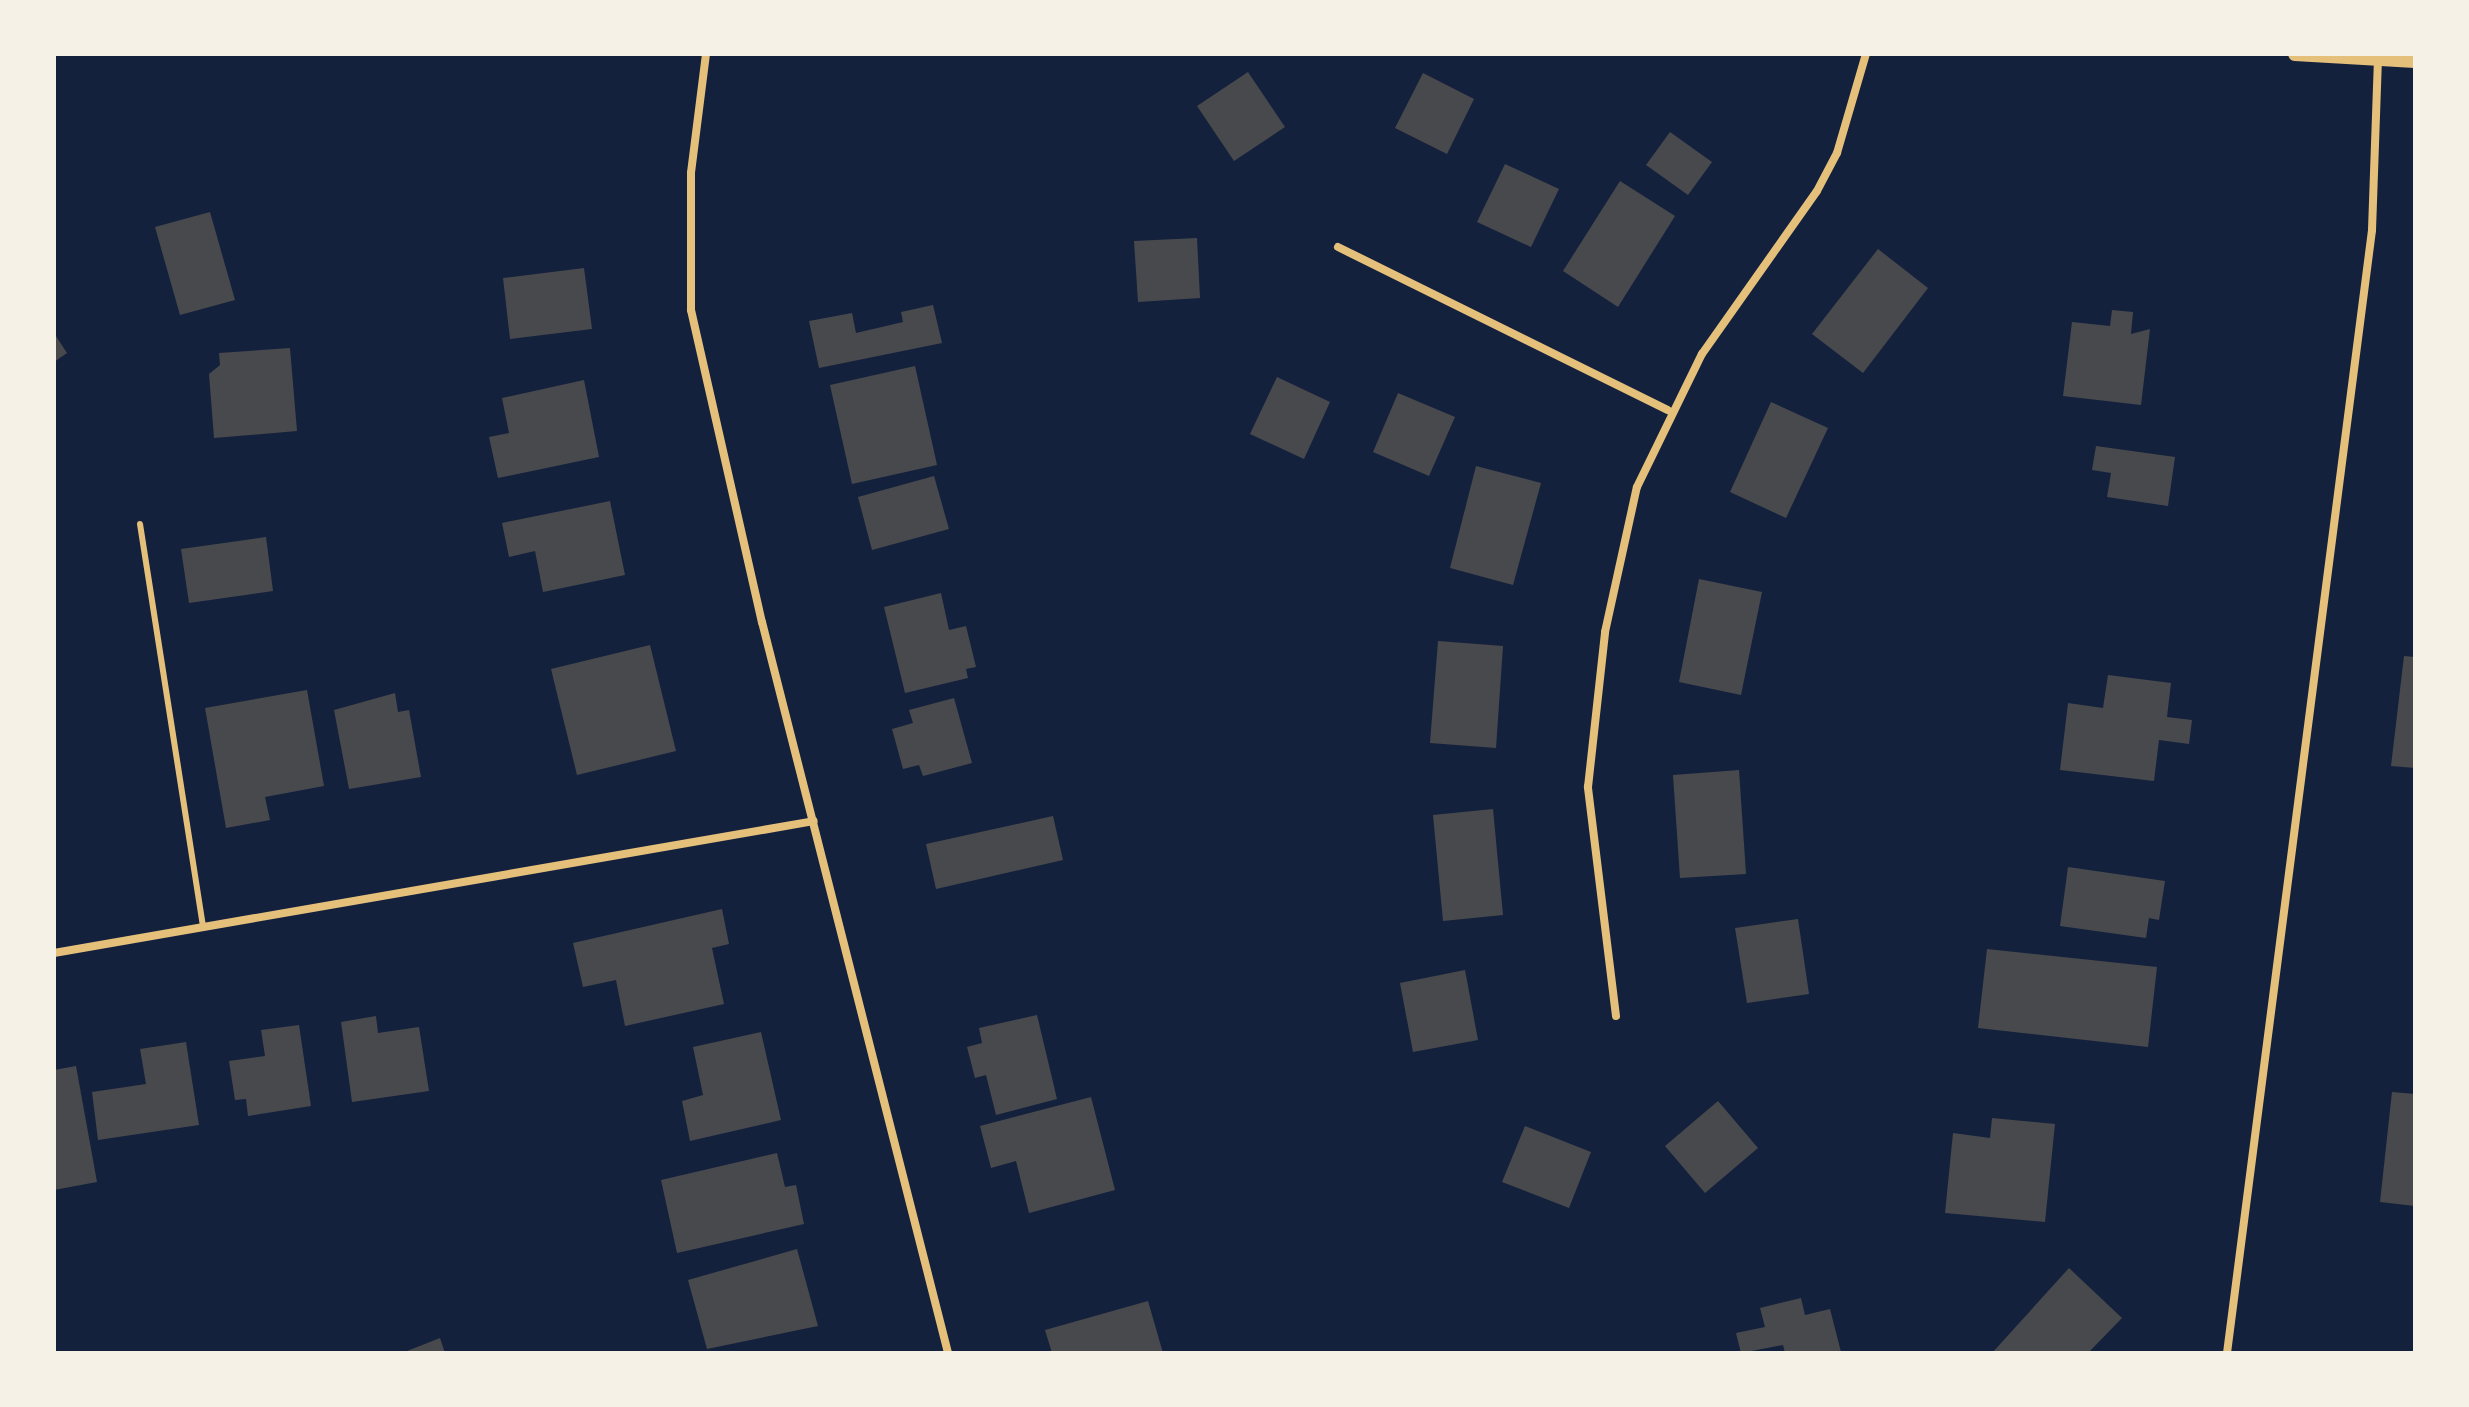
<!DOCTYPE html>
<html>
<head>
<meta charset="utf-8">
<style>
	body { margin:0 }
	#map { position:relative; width:2469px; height:1407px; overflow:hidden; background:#14213d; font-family:"Work Sans",sans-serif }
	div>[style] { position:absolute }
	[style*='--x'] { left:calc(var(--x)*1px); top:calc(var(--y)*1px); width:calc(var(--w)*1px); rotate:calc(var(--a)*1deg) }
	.building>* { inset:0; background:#48494c }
	.service>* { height:6px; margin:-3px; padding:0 3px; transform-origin:3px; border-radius:3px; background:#e5c07b }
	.minor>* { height:8px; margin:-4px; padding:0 4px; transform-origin:4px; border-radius:4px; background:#e5c07b }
	.tertiary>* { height:14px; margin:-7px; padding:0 7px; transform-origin:7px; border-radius:7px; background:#e5c07b }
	span { translate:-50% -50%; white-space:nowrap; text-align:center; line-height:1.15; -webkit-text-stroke:6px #f6f1e7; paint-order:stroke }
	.frame { position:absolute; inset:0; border:56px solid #f6f1e7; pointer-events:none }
</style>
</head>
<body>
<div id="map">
	<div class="building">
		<i style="clip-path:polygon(1248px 72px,1285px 127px,1234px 161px,1197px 106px)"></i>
		<i style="clip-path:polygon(1423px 73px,1474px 99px,1447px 154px,1395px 128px)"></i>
		<i style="clip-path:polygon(1670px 132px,1712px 162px,1688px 195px,1646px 165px)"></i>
		<i style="clip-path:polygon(1505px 164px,1559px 189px,1531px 247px,1477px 222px)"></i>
		<i style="clip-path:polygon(1620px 181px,1675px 216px,1618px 307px,1563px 271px)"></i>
		<i style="clip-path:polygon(210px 212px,235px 300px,180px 315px,155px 227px)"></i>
		<i style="clip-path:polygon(1197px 238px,1200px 298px,1138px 302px,1134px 241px)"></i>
		<i style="clip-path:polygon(1878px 249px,1928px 288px,1863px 373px,1812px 334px)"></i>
		<i style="clip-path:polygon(584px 268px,592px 329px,510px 339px,503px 278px)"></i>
		<i style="clip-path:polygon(933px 305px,942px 343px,819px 368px,809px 321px,852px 313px,856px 333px,903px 322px,901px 312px)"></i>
		<i style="clip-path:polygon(2112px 310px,2133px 312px,2131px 334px,2150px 329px,2141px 405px,2063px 396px,2072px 322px,2110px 326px)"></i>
		<i style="clip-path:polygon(54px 333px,67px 353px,54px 362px)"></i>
		<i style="clip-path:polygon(290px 348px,297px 431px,214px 438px,209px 374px,220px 365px,219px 353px)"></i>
		<i style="clip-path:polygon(915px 366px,937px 465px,852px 484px,830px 385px)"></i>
		<i style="clip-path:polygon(1277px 377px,1330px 402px,1304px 459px,1250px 434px)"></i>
		<i style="clip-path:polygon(584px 380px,599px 457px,498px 478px,489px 437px,509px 433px,502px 398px)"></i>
		<i style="clip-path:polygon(1398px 393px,1455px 417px,1429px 476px,1373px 452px)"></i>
		<i style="clip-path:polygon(1771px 402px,1828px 428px,1786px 518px,1730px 492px)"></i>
		<i style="clip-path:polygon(2096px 446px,2175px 457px,2168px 506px,2107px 497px,2111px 473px,2092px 470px)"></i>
		<i style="clip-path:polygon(1476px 466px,1541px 483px,1513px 585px,1450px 568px)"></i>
		<i style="clip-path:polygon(934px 476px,949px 529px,872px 550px,858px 497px)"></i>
		<i style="clip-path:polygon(610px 501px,625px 575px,543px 592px,535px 551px,509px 557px,502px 523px)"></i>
		<i style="clip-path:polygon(266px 537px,273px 591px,189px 603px,181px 549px)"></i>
		<i style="clip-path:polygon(1699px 579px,1762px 592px,1741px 695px,1679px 682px)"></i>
		<i style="clip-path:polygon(941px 593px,949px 630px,966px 626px,976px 667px,966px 669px,968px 678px,905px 693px,884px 607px)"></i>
		<i style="clip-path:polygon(1438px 641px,1503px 646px,1496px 748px,1430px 743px)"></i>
		<i style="clip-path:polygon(650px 645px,676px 751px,577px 775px,551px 669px)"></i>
		<i style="clip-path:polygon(2404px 656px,2415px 657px,2415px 768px,2391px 766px)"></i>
		<i style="clip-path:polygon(2108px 675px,2171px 683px,2167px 717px,2192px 720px,2189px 744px,2159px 740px,2154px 781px,2060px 770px,2068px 703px,2103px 708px)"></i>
		<i style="clip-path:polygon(307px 690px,324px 786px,265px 797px,270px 820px,226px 828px,205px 708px)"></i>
		<i style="clip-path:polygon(395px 693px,398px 712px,409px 710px,421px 777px,349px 789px,334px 710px)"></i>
		<i style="clip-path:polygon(954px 698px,972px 763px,923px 776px,919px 765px,903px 769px,892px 729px,913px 723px,909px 710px)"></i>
		<i style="clip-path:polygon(1739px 770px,1746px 874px,1680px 878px,1673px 775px)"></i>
		<i style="clip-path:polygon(1493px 809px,1503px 915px,1443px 921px,1433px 815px)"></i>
		<i style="clip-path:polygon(1053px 816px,1063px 860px,936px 889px,926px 844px)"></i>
		<i style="clip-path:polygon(2068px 867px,2165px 881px,2159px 920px,2149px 918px,2146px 938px,2060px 926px)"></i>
		<i style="clip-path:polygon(722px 909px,729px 944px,712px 948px,724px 1004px,625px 1026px,616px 980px,583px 987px,573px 943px)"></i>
		<i style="clip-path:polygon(1798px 919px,1809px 994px,1747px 1003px,1735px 928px)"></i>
		<i style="clip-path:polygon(1987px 949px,2157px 967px,2148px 1047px,1978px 1028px)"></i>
		<i style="clip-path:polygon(1465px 970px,1478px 1040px,1413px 1052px,1400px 983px)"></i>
		<i style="clip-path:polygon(1037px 1015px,1057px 1099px,996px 1115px,986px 1075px,975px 1078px,967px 1047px,982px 1043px,979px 1028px)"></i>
		<i style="clip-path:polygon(376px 1016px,378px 1033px,419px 1027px,429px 1091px,352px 1102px,341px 1022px)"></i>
		<i style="clip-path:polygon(299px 1025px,311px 1106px,248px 1116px,246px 1099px,235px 1100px,229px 1061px,265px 1056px,261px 1030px)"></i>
		<i style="clip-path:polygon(761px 1032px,781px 1120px,690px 1141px,682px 1101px,703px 1095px,693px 1047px)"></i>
		<i style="clip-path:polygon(186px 1042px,199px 1125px,98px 1140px,92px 1092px,146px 1084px,140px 1049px)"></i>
		<i style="clip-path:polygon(76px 1066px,97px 1182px,54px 1190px,54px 1070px)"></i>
		<i style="clip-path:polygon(2392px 1092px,2415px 1094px,2415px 1206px,2380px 1202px)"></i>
		<i style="clip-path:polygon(1091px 1097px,1115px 1190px,1029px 1213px,1016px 1161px,991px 1168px,980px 1126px)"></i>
		<i style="clip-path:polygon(1718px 1101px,1758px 1148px,1705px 1193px,1665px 1146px)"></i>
		<i style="clip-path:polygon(1992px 1118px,2055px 1124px,2045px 1222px,1945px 1213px,1953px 1133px,1990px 1138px)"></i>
		<i style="clip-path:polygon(1525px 1126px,1591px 1152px,1569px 1208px,1502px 1182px)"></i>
		<i style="clip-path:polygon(777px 1153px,785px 1187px,796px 1185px,804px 1224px,677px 1253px,661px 1180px)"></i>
		<i style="clip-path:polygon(797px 1249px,818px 1326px,707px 1349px,688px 1280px)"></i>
		<i style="clip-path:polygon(2069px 1268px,2122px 1318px,2088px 1353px,1992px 1353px)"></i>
		<i style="clip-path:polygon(1801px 1298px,1805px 1315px,1830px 1309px,1841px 1352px,1785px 1353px,1783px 1345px,1741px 1353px,1736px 1333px,1765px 1327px,1760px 1308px)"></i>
		<i style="clip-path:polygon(1148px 1301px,1163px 1353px,1052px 1353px,1045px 1330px)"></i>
		<i style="clip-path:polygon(440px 1338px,445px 1353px,402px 1353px)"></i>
	</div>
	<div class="service">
		<i style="--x:140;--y:524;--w:406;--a:81.1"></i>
	</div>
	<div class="minor">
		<i style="--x:706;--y:54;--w:120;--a:97.2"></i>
		<i style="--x:691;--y:173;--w:137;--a:90"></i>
		<i style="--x:691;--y:310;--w:320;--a:77.2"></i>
		<i style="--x:762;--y:622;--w:754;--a:75.72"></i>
		<i style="--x:1338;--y:247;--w:368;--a:26.3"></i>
		<i style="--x:54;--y:953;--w:771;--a:-9.85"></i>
		<i style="--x:1616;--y:1016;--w:231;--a:-97"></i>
		<i style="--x:1588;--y:787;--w:156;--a:-83.7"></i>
		<i style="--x:1605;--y:632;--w:148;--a:-77.6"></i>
		<i style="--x:1637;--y:487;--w:148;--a:-64"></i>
		<i style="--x:1702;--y:354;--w:199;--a:-54.8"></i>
		<i style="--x:1817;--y:191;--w:43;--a:-62.2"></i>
		<i style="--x:1837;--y:153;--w:103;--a:-73.7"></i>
		<i style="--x:2227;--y:1353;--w:1132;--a:-82.64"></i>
		<i style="--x:2372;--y:230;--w:170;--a:-88"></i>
	</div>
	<div class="tertiary">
		<i style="--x:2295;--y:54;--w:120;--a:3.3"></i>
	</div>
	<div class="frame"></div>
</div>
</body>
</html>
